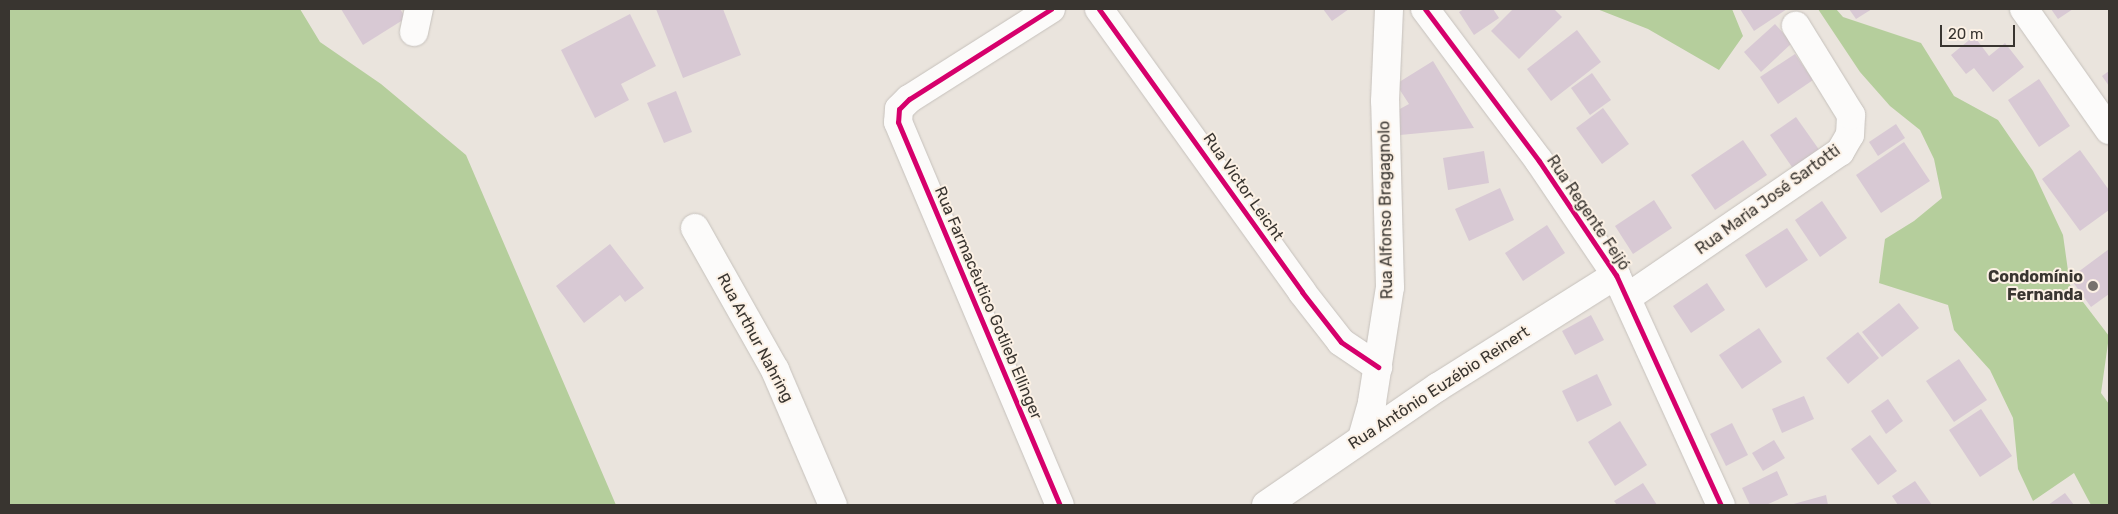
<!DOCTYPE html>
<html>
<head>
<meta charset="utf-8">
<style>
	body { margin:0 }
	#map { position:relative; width:2118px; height:514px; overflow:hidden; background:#eae4dd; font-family:Rubik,sans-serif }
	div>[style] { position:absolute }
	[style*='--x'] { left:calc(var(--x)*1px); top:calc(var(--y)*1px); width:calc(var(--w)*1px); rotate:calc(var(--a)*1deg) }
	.forest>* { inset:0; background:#b5ce9c }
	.building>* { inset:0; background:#d8c9d4 }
	.roads { filter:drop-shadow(0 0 1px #c6c1bc) drop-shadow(0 0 1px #c6c1bc) }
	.minor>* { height:28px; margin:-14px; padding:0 14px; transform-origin:14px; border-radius:14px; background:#fcfbfa }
	.cycleway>* { height:5px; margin:-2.5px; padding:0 2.5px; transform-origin:2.5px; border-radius:2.5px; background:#d6006c }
	.dots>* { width:14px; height:14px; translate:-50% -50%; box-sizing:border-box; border:2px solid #fcf1e5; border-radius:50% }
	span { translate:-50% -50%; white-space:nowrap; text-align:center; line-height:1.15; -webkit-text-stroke:4px #fcf1e5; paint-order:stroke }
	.street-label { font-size:16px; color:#393530 }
	.poi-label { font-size:16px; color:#393530; font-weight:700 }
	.right { translate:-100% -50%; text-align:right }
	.frame { position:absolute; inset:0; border:10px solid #393530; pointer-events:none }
	.scale { position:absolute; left:1940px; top:25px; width:75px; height:22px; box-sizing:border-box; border:2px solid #393530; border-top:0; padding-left:6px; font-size:15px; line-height:18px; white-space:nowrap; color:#393530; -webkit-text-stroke:4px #fcf1e5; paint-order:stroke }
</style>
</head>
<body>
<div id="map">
	<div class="forest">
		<i style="clip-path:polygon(9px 9px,300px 9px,320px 42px,381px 84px,466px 155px,616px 505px,9px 505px)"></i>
		<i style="clip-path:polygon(1597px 9px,1732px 9px,1743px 36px,1719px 70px,1648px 29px)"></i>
		<i style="clip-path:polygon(1818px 9px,1836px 9px,1843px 17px,1921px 43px,1954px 96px,1998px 120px,2033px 171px,2063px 235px,2070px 285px,2109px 336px,2101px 393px,2109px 404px,2109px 505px,2091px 505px,2074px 473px,2033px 501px,2018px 469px,2013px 418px,1990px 370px,1954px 330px,1948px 305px,1879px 283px,1885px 239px,1914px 221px,1942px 198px,1934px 159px,1920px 130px,1890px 106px,1860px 72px)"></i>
	</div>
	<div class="building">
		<i style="clip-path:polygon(341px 9px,400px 9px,406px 18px,363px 45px)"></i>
		<i style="clip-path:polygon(656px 9px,723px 9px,741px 55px,683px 78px)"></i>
		<i style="clip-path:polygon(1323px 9px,1349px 9px,1332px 21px)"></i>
		<i style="clip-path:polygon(1464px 9px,1493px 9px,1499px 18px,1474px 35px,1459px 12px)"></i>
		<i style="clip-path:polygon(1513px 9px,1554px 9px,1562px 17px,1519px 59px,1491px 31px)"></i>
		<i style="clip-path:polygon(1740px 9px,1787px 9px,1754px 31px)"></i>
		<i style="clip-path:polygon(1849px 9px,1872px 9px,1856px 19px)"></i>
		<i style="clip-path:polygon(2051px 9px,2073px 9px,2058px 19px)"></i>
		<i style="clip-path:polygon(630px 14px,656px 66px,621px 84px,629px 100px,595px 118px,561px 50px)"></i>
		<i style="clip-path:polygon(1775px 24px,1792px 43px,1761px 72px,1744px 52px)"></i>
		<i style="clip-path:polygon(1577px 30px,1601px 62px,1551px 101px,1527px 69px)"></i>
		<i style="clip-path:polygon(1974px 36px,1989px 56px,2005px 43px,2024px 67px,1993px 92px,1974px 68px,1966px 74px,1951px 55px)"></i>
		<i style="clip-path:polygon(1795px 54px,1813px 80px,1778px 104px,1760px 77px)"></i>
		<i style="clip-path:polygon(1433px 61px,1474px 128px,1400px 135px,1398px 110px,1409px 104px,1396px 84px)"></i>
		<i style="clip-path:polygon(2109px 71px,2109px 86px,2102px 76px)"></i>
		<i style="clip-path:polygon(1592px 73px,1611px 100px,1590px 115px,1571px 88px)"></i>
		<i style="clip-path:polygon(2039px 79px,2070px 126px,2039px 147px,2008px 100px)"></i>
		<i style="clip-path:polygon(676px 91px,692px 132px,664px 143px,647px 103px)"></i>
		<i style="clip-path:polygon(1603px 108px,1629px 144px,1602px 164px,1576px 128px)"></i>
		<i style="clip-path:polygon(1796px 117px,1820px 151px,1794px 170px,1770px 135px)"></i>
		<i style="clip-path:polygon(1896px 124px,1905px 138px,1878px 156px,1869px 142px)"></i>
		<i style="clip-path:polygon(1743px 140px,1767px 175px,1715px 210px,1691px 175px)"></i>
		<i style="clip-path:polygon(1904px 142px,1930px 181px,1881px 213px,1856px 175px)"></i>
		<i style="clip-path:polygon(2080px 150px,2109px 190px,2109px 210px,2080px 231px,2042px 179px)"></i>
		<i style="clip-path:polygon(1484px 151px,1489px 183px,1448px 190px,1443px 158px)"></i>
		<i style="clip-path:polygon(1500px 188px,1514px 220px,1469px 241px,1455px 209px)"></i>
		<i style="clip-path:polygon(1654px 200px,1672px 228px,1633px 254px,1615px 226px)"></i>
		<i style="clip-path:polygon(1822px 201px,1847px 238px,1820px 257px,1795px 220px)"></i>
		<i style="clip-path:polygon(1547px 225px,1565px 253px,1523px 281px,1505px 253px)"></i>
		<i style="clip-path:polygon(1787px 228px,1808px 260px,1766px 288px,1745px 255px)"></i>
		<i style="clip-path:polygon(610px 244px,644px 288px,625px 302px,620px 295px,584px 323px,556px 286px)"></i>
		<i style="clip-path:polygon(2109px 249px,2109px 294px,2091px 307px,2070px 278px)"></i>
		<i style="clip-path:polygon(1707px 283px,1725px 310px,1691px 333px,1673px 306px)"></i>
		<i style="clip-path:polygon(1899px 303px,1919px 328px,1882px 357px,1862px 332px)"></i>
		<i style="clip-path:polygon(1591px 315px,1604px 340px,1575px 355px,1562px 331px)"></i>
		<i style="clip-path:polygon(1759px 328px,1782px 362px,1742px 389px,1719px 355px)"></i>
		<i style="clip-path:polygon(1858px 332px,1879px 358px,1848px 384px,1826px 358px)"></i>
		<i style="clip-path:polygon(1959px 359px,1987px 400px,1954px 422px,1926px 381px)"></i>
		<i style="clip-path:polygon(1597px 374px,1612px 405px,1577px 422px,1562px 391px)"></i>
		<i style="clip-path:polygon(1804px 396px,1814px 419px,1782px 433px,1772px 409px)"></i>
		<i style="clip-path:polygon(1888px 399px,1903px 421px,1886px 434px,1871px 411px)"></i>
		<i style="clip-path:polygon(1981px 409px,2012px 456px,1980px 477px,1949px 430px)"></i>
		<i style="clip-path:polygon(1620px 421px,1647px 465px,1615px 486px,1588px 442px)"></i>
		<i style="clip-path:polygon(1732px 423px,1748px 455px,1726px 466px,1710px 434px)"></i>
		<i style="clip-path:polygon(1870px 435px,1897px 471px,1878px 485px,1851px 449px)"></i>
		<i style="clip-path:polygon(1774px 440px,1785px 458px,1763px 471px,1752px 453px)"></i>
		<i style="clip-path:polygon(1777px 471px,1788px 495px,1766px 505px,1750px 505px,1742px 488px)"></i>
		<i style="clip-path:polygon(1915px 481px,1932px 505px,1898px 505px,1892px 496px)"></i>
		<i style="clip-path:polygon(1643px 483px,1657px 505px,1617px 505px,1614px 501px)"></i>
		<i style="clip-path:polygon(2065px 493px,2074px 505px,2048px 505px)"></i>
		<i style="clip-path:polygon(1826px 495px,1828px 505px,1790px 505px)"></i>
	</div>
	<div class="roads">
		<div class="minor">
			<i style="--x:1051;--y:9;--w:168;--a:147.6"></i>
			<i style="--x:909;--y:99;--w:14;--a:135"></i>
			<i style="--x:899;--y:109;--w:13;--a:94"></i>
			<i style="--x:898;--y:122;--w:416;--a:67.1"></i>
			<i style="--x:1099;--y:9;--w:348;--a:54.3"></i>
			<i style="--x:1302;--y:292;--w:63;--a:52"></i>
			<i style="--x:1341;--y:342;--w:45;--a:34"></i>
			<i style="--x:1425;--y:9;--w:190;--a:53.1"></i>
			<i style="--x:1539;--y:161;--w:138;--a:56"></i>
			<i style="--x:1616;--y:275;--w:253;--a:65.5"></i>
			<i style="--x:2024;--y:9;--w:148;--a:54.9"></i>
			<i style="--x:414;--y:32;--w:24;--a:-78"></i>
			<i style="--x:695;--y:228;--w:163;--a:60.6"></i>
			<i style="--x:775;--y:370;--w:147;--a:66.8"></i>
			<i style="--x:1628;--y:297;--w:257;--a:-34.4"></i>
			<i style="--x:1840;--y:152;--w:20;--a:-60"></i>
			<i style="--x:1850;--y:135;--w:20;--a:-87"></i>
			<i style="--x:1851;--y:115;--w:105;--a:-121.7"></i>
			<i style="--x:1362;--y:438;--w:37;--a:-74"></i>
			<i style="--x:1372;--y:402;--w:116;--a:-81.1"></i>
			<i style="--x:1390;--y:287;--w:186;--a:-91.5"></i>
			<i style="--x:1385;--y:101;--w:92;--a:-87.5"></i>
			<i style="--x:1266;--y:505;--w:209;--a:-34.5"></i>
			<i style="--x:1438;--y:387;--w:210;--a:-32.2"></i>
		</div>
	</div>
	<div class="cycleway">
		<i style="--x:1051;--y:9;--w:168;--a:147.6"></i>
		<i style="--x:909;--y:99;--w:14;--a:135"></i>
		<i style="--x:899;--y:109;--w:13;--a:94"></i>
		<i style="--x:898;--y:122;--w:416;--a:67.1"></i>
		<i style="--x:1099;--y:9;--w:348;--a:54.3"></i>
		<i style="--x:1302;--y:292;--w:63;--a:52"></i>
		<i style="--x:1341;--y:342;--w:45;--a:34"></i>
		<i style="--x:1425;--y:9;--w:190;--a:53.1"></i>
		<i style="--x:1539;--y:161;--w:138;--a:56"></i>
		<i style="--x:1616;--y:275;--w:253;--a:65.5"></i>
	</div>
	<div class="dots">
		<i style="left:2093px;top:286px;background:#77726d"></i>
	</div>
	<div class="street-label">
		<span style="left:1243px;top:187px;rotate:55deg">Rua Victor Leicht</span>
		<span style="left:1768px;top:200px;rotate:-36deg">Rua Maria José Sartotti</span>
		<span style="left:1386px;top:210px;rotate:-91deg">Rua Alfonso Bragagnolo</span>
		<span style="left:1588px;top:213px;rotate:56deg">Rua Regente Feijó</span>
		<span style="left:988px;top:303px;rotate:67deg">Rua Farmacêutico Gotlieb Ellinger</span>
		<span style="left:755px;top:338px;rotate:62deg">Rua Arthur Nahring</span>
		<span style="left:1439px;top:388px;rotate:-33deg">Rua Antônio Euzébio Reinert</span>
	</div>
	<div class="poi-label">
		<span class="right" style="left:2083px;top:286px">Condomínio<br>Fernanda</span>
	</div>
	<div class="frame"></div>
	<div class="scale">20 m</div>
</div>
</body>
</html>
